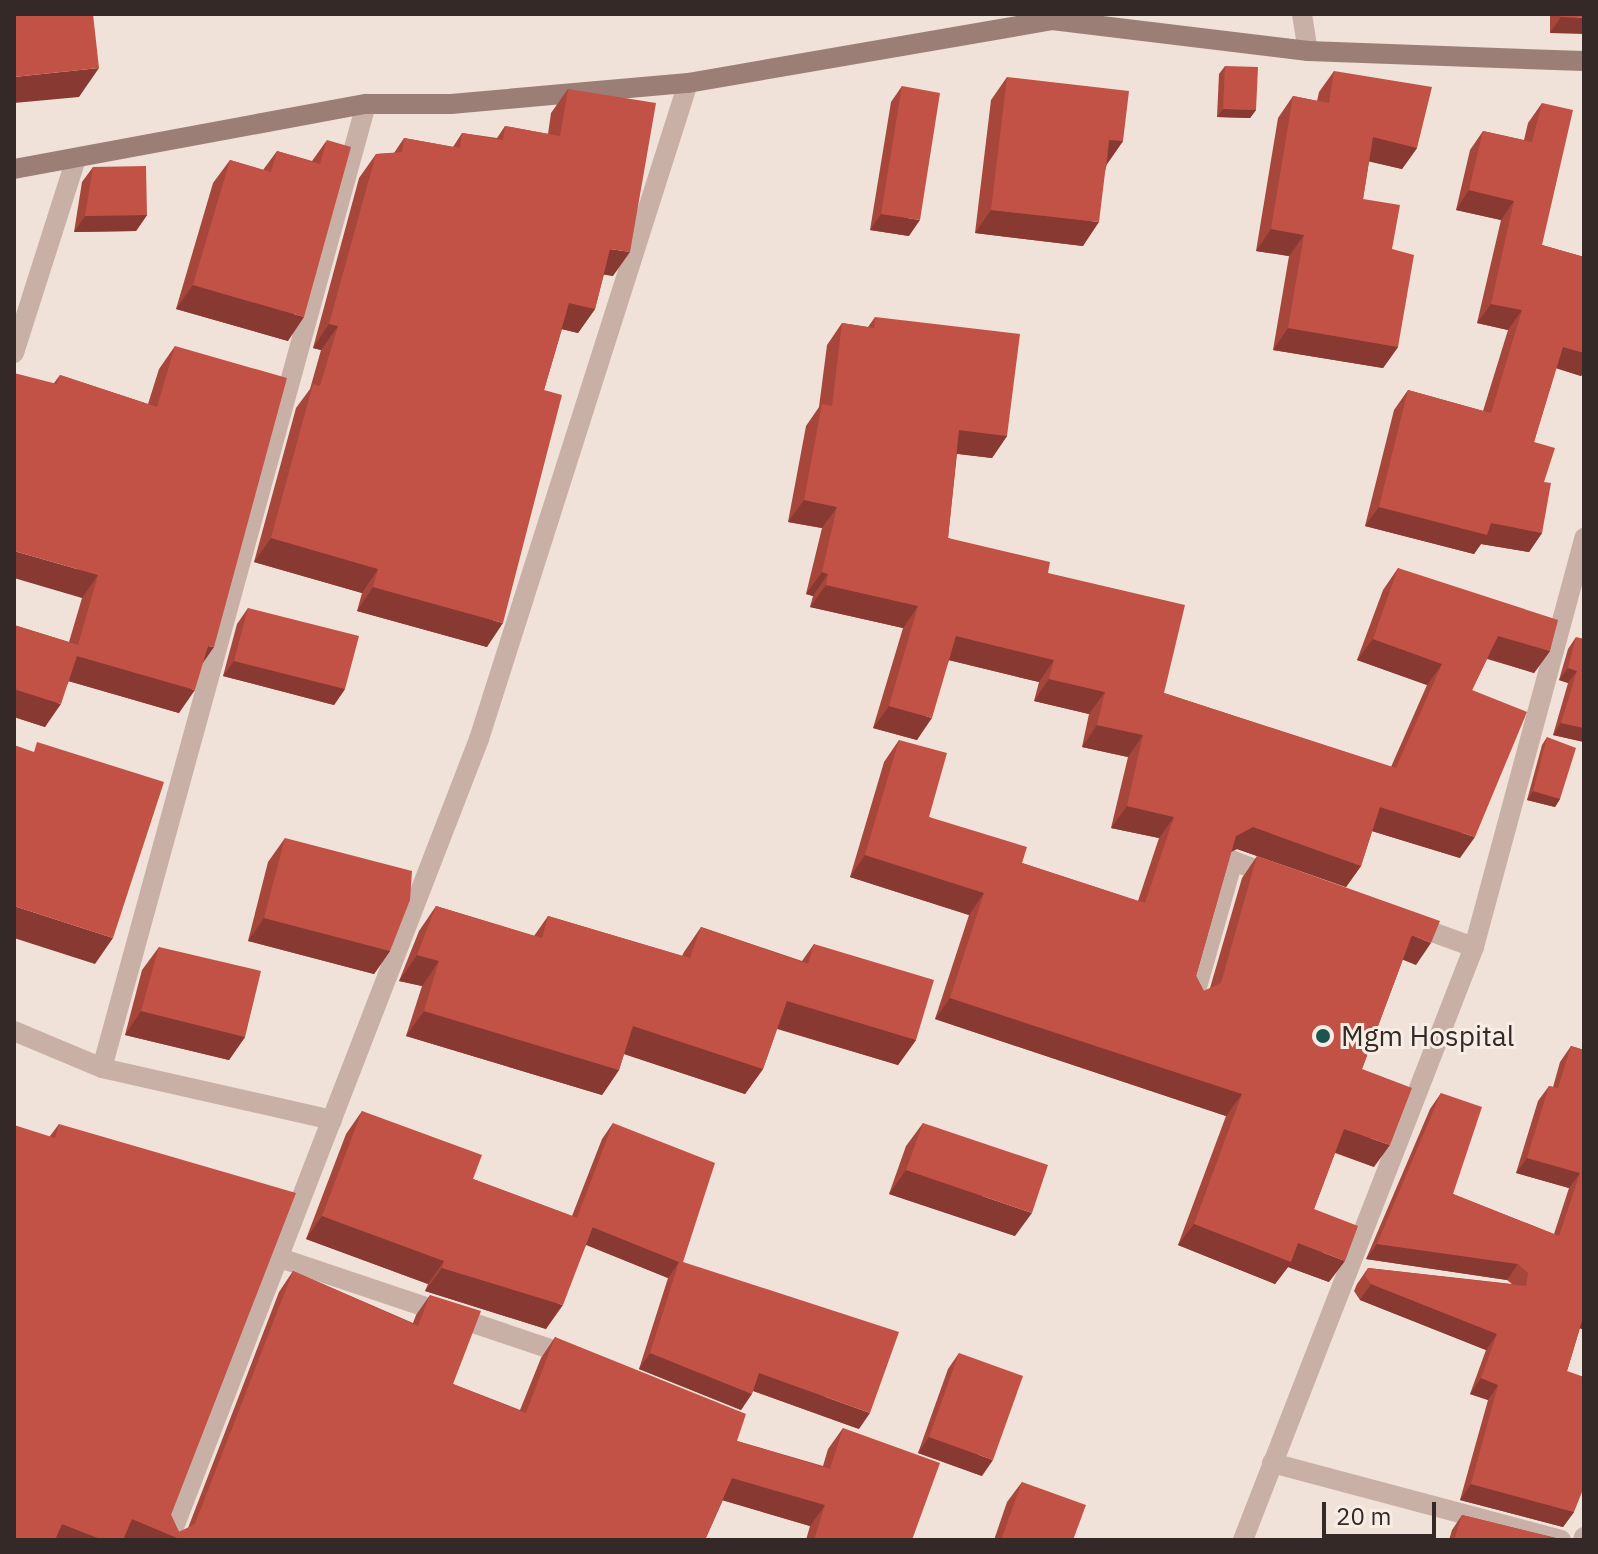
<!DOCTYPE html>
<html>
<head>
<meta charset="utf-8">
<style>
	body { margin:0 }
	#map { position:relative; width:1598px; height:1554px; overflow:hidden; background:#f0e2d9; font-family:"IBM Plex Sans",sans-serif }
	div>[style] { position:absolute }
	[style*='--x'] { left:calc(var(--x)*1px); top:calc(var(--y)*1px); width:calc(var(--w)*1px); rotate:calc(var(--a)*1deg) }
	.street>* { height:20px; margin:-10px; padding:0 10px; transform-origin:10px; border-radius:10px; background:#c8b0a6 }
	.secondary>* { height:20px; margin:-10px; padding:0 10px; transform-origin:10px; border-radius:10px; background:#9b7f77 }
	.wall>* { inset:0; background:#a7473c }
	.shaded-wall>* { inset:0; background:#883931 }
	.building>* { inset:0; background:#c25246 }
	.dots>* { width:22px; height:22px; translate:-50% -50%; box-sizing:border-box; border:4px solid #f8ede5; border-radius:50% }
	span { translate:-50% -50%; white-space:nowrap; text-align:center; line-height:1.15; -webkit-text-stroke:6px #f8ede5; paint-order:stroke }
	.poi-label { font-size:28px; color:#342927 }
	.left { translate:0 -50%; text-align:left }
	.frame { position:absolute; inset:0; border:16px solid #342927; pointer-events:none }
	.scale { position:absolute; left:1322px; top:1502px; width:114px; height:36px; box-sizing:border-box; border:4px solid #342927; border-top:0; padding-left:10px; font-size:24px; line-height:28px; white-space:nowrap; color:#342927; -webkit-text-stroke:6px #f8ede5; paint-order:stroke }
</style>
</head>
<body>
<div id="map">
	<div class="street">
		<i style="--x:1302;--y:14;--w:37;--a:81"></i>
		<i style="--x:14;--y:353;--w:201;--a:-72.3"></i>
		<i style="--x:1410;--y:924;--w:68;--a:19.8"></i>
		<i style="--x:1193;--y:1001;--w:146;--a:-74.1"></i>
		<i style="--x:1233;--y:861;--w:44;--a:20.1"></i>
		<i style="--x:14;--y:1031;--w:95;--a:22.8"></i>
		<i style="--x:102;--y:1068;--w:236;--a:12.7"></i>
		<i style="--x:102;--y:1068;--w:999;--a:-74.68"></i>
		<i style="--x:283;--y:1259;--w:304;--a:18.6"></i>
		<i style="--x:1272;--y:1463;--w:299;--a:14.9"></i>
		<i style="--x:169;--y:1540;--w:859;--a:-68.84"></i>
		<i style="--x:479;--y:739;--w:688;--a:-72.33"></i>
		<i style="--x:1243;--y:1540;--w:636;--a:-68.72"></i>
		<i style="--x:1474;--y:947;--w:424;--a:-74.9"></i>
		<i style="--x:1583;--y:1540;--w:3;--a:-72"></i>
	</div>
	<div class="secondary">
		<i style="--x:14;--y:169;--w:358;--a:-10.5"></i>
		<i style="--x:366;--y:104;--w:85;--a:0"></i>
		<i style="--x:451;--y:104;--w:238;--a:-5.1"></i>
		<i style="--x:688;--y:83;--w:369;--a:-9.8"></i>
		<i style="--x:1052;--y:20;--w:258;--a:6.9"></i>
		<i style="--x:1308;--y:51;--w:276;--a:2.1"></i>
	</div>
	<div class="wall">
		<i style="clip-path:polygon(1550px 14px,1584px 14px,1550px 33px)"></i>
		<i style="clip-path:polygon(1225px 66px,1256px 110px,1250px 118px,1217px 117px,1219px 74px)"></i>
		<i style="clip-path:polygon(1334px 71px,1417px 148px,1402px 169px,1369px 161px,1363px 199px,1392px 249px,1398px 347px,1383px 368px,1273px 350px,1289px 256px,1256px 251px,1278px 118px,1293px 96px,1317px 101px,1319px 92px)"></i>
		<i style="clip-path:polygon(1007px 77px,1123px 141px,1107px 164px,1083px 246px,975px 233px,991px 100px)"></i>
		<i style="clip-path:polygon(902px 86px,909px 236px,870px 230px,891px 102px)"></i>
		<i style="clip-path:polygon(568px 89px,613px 276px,604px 274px,595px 309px,578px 333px,562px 329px,544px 390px,487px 647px,357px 611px,362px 593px,254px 562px,296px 408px,310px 389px,321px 350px,313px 348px,359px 178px,376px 154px,394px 153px,404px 138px,453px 147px,462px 133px,497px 138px,505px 126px,548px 134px,551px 113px)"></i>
		<i style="clip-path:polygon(1542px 103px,1542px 245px,1584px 257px,1584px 372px,1581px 376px,1556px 368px,1534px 442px,1544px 482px,1542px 533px,1529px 552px,1481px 544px,1474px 554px,1365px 526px,1394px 410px,1408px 390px,1483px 411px,1508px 330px,1477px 323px,1501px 220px,1456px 210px,1470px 150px,1483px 131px,1524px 140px,1528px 123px)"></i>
		<i style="clip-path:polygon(327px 140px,288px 341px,176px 309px,213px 183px,230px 160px,263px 170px,277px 151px,312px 161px)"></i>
		<i style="clip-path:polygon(93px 167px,147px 215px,136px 231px,74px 232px,82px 182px)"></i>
		<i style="clip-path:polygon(875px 317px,1007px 436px,992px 458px,957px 454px,948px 538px,1048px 573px,1164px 693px,1391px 767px,1427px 685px,1357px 660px,1383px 590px,1398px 568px,1550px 651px,1534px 673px,1487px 659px,1472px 690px,1460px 858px,1372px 831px,1361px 866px,1346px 887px,1237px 849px,1231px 852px,1196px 976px,1204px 991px,1210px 988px,1242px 878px,1257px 856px,1416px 965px,1403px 959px,1362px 1069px,1374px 1167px,1335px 1153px,1314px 1209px,1329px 1282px,1288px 1267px,1275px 1284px,1178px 1245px,1226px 1116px,935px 1019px,969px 915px,850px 877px,884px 762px,899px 740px,929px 817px,1022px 863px,1138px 901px,1159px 838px,1111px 828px,1128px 757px,1082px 747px,1089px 714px,1034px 701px,1039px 682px,949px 660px,917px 740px,873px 728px,903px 628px,810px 607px,813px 596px,806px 594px,822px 528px,788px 522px,806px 426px,819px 407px,827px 345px,842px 323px,868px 327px)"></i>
		<i style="clip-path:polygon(175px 346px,203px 662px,179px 713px,69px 681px,45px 727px,14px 717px,14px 625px,69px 642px,82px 598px,54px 383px,60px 375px,148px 404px,159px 369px)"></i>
		<i style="clip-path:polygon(248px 608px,345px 689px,334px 705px,223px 676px,237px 624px)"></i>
		<i style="clip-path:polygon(1576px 637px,1584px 742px,1553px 735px,1568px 683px,1559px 680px,1568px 649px)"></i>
		<i style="clip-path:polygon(1547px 737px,1560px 799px,1555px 807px,1527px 800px,1542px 745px)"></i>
		<i style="clip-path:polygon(285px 838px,390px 951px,374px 974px,248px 941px,268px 862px)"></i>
		<i style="clip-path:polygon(436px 906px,534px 936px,548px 916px,682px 956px,684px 952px,701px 927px,802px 961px,814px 944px,916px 1040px,898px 1065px,777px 1029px,763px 1069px,745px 1094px,624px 1054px,619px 1070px,602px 1095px,406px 1036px,422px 986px,399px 981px,419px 931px)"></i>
		<i style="clip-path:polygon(159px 947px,245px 1037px,229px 1060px,125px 1035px,142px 970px)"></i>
		<i style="clip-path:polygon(1571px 1046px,1584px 1050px,1580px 1328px,1567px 1371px,1574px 1512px,1563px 1527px,1460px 1500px,1488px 1400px,1470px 1394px,1486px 1350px,1360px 1300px,1354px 1291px,1357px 1284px,1368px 1268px,1512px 1284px,1507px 1280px,1366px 1259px,1430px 1109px,1441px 1093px,1453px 1194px,1554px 1234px,1569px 1188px,1516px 1173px,1538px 1101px,1549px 1086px,1553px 1087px,1560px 1062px)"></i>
		<i style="clip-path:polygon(362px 1111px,473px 1179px,572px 1216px,602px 1139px,613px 1123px,683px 1262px,859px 1429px,753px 1391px,741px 1410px,639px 1369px,668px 1278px,586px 1245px,546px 1329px,425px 1291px,428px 1284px,306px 1239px,346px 1134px)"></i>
		<i style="clip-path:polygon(923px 1123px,1015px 1236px,889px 1194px,906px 1146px)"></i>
		<i style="clip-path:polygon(59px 1124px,171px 1515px,179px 1532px,188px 1528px,279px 1292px,293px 1271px,413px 1323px,416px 1315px,430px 1295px,453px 1384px,520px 1410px,541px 1358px,555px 1337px,737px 1441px,823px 1466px,828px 1449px,843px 1428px,912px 1540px,806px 1540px,810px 1526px,723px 1500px,705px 1540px,14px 1540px,50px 1136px)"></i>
		<i style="clip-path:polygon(959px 1353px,982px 1476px,918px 1453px,948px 1369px)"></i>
		<i style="clip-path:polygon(1022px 1482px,1073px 1540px,994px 1540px,1007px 1502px)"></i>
		<i style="clip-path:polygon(1462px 1515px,1564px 1540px,1449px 1540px,1452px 1530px)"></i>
	</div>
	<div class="shaded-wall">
		<i style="clip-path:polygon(1561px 17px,1584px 18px,1584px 34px,1550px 33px)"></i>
		<i style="clip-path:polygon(99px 68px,79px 97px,14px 103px,14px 77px)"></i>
		<i style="clip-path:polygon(1223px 109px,1256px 110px,1250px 118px,1217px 117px)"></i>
		<i style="clip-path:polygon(1373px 137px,1417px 148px,1402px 169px,1358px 159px)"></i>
		<i style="clip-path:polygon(1109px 140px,1123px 141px,1107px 164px)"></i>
		<i style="clip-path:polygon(1469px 190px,1514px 201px,1501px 220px,1456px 210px)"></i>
		<i style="clip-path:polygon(991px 210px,1099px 222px,1083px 246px,975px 233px)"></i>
		<i style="clip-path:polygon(881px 214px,920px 220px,909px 236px,870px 230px)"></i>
		<i style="clip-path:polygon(147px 215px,136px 231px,74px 232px,85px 216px)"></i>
		<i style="clip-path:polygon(1271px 229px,1304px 235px,1289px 256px,1256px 251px)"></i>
		<i style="clip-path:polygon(610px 249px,630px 252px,613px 276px,593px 273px)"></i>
		<i style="clip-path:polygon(193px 285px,304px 317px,288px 341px,176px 309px)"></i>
		<i style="clip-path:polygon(569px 303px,595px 309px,578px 333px,553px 327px)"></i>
		<i style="clip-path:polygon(1491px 304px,1522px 310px,1508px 330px,1477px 323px)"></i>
		<i style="clip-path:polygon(329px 324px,338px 326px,321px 350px,313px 348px)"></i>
		<i style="clip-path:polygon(1288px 328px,1398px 347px,1383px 368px,1273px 350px)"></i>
		<i style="clip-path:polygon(1563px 347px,1584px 353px,1584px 372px,1581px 376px,1549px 366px)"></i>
		<i style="clip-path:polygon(959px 430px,1007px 436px,992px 458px,944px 452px)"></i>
		<i style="clip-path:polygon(804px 500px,837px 507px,822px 528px,788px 522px)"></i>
		<i style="clip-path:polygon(1379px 507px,1491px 523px,1542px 533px,1529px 552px,1481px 544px,1474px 554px,1365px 526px)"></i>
		<i style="clip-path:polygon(271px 538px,378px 569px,362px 593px,254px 562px)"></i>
		<i style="clip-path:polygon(14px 551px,98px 575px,82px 598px,14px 578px)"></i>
		<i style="clip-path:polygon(822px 572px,828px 574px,813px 596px,806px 594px)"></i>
		<i style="clip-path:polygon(826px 585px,918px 606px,903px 628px,810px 607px)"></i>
		<i style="clip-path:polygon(373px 587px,503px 623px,487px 647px,357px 611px)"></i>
		<i style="clip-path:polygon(956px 636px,1054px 660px,1039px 682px,940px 658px)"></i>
		<i style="clip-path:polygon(1498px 636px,1550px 651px,1534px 673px,1483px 657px)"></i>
		<i style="clip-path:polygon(1373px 639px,1442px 664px,1427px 685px,1357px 660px)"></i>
		<i style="clip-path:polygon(208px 646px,214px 647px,198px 670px)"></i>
		<i style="clip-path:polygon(77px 656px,195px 690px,179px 713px,61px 679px)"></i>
		<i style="clip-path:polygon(234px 661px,345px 689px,334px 705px,223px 676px)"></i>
		<i style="clip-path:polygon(1568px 668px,1577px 671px,1568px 683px,1559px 680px)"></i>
		<i style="clip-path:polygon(1049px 679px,1105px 692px,1089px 714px,1034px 701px)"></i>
		<i style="clip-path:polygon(14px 689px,61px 704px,45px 727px,14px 717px)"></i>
		<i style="clip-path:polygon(889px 706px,932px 718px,917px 740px,873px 728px)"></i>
		<i style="clip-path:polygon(1561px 723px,1584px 728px,1584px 742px,1553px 735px)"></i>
		<i style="clip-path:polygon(1097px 725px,1143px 735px,1128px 757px,1082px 747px)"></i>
		<i style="clip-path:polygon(1533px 791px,1560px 799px,1555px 807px,1527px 800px)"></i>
		<i style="clip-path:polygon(1127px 806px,1174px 817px,1159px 838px,1111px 828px)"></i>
		<i style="clip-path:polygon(1380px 807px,1475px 837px,1460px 858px,1365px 829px)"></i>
		<i style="clip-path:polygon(1253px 827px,1361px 866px,1346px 887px,1237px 849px,1220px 857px,1236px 836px)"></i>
		<i style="clip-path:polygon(865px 855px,984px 893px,969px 915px,850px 877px)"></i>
		<i style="clip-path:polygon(14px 906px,113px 938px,95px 964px,14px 938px)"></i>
		<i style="clip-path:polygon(264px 918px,390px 951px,374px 974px,248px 941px)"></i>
		<i style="clip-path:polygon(1412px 935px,1431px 943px,1416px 965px,1396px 957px)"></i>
		<i style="clip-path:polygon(417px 955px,439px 961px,422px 986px,399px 981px)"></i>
		<i style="clip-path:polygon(950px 998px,1242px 1094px,1226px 1116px,935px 1019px)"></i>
		<i style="clip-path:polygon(787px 1001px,916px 1040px,898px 1065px,769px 1026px)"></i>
		<i style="clip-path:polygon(141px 1011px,245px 1037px,229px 1060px,125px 1035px)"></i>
		<i style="clip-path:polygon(424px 1011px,619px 1070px,602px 1095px,406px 1036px)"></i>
		<i style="clip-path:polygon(633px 1026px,763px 1069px,745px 1094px,615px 1051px)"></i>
		<i style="clip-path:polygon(1344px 1129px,1390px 1145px,1374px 1167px,1329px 1150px)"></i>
		<i style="clip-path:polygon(1527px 1158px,1580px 1173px,1569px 1188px,1516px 1173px)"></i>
		<i style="clip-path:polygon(906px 1170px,1032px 1213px,1015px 1236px,889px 1194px)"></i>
		<i style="clip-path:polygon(322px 1216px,444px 1261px,428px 1284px,306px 1239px)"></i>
		<i style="clip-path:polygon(576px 1220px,679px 1262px,668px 1278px,565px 1236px)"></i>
		<i style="clip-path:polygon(1194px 1224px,1298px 1243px,1345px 1261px,1329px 1282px,1288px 1267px,1275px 1284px,1178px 1245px)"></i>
		<i style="clip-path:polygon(1377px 1244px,1518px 1264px,1507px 1280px,1366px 1259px)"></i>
		<i style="clip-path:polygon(442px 1268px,563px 1305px,546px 1329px,425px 1291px)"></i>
		<i style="clip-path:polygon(1371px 1284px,1497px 1334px,1486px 1350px,1360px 1300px)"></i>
		<i style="clip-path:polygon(1584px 1312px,1584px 1330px,1574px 1326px)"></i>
		<i style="clip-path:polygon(650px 1353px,752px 1394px,741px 1410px,639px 1369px)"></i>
		<i style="clip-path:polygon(759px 1373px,870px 1413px,859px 1429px,748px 1389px)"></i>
		<i style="clip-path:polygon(1481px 1378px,1498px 1385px,1488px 1400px,1470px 1394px)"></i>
		<i style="clip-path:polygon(929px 1437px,993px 1460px,982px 1476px,918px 1453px)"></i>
		<i style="clip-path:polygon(732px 1478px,825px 1505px,810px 1526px,718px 1499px)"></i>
		<i style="clip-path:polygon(1471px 1484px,1574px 1512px,1563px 1527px,1460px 1500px)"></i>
		<i style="clip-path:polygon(132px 1519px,182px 1540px,120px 1540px)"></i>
		<i style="clip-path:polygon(62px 1524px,103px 1540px,51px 1540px)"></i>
	</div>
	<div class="building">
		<i style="clip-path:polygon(14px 14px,93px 14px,99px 68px,14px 77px)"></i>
		<i style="clip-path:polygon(1561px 14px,1584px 14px,1584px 18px,1561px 17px)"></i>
		<i style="clip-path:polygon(1225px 66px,1258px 67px,1256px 110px,1223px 109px)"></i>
		<i style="clip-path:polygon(1334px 71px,1432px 87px,1417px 148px,1373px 137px,1363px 199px,1400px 205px,1392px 249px,1414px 255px,1398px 347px,1288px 328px,1304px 235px,1271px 229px,1293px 96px,1329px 103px)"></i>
		<i style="clip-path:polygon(1007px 77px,1129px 91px,1123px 141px,1109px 140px,1099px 222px,991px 210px)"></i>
		<i style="clip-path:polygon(902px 86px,940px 93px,920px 220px,881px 214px)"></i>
		<i style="clip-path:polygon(568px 89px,656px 103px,630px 252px,610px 249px,595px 309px,569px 303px,544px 390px,562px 395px,503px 623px,373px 587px,378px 569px,271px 538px,313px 384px,320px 386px,338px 326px,329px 324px,376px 154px,402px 152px,404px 138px,460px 148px,462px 133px,503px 140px,505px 126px,560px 136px)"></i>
		<i style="clip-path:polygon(1542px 103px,1573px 110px,1542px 245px,1584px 257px,1584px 353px,1563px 347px,1534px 442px,1555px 448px,1544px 482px,1551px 483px,1542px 533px,1491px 523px,1487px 535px,1379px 507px,1408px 390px,1491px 413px,1522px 310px,1491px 304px,1514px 201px,1469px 190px,1483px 131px,1532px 142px)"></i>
		<i style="clip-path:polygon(327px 140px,351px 147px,304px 317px,193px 285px,230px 160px,271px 172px,277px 151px,320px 164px)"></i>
		<i style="clip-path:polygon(146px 166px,147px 215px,85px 216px,93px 167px)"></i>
		<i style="clip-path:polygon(875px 317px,1020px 334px,1007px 436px,959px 430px,948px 538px,1050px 562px,1048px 573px,1185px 605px,1164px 693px,1396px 768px,1442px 664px,1373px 639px,1398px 568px,1558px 620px,1550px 651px,1498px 636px,1472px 690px,1527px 712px,1475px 837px,1380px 807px,1361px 866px,1253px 827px,1236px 836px,1196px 976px,1204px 991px,1221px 983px,1257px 856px,1440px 921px,1431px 943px,1412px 935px,1362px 1069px,1412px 1088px,1390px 1145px,1344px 1129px,1314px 1209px,1358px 1226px,1345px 1261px,1298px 1243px,1291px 1262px,1194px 1224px,1242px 1094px,950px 998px,984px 893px,865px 855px,899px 740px,947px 753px,929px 817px,1027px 847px,1022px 863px,1145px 903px,1174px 817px,1127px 806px,1143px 735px,1097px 725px,1105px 692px,1049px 679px,1054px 660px,956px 636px,932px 718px,889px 706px,918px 606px,826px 585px,828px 574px,822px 572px,837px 507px,804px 500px,822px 404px,832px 406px,842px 323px,874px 328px)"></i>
		<i style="clip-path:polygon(175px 346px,287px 378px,214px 647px,208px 646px,195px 690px,77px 656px,61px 704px,14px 689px,14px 625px,78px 645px,98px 575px,14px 551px,14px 373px,57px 384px,60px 375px,157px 407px)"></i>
		<i style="clip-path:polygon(248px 608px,359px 636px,345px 689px,234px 661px)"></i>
		<i style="clip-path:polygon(1576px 637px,1584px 639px,1584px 728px,1561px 723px,1577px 671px,1568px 668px)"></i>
		<i style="clip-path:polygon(1547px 737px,1576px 748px,1560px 799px,1533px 791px)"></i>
		<i style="clip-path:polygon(37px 742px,164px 782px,113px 938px,14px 906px,14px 745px,34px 752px)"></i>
		<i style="clip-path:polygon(285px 838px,412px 871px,410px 900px,390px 951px,264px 918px)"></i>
		<i style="clip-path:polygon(436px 906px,542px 938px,548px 916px,690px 958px,701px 927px,808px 964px,814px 944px,934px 980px,916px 1040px,787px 1001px,763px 1069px,633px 1026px,619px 1070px,424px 1011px,439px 961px,417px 955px)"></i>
		<i style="clip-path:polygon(159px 947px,261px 971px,245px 1037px,141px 1011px)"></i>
		<i style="clip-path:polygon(1571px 1046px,1584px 1050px,1584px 1314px,1567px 1371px,1584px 1377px,1584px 1487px,1574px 1512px,1471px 1484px,1498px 1385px,1481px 1378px,1497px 1334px,1371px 1284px,1365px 1276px,1368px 1268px,1526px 1286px,1528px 1273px,1518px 1264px,1377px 1244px,1441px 1093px,1482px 1107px,1453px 1194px,1559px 1236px,1580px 1173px,1527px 1158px,1549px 1086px,1558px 1088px)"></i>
		<i style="clip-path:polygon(362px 1111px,482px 1155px,473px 1179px,594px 1224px,563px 1305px,442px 1268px,444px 1261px,322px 1216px)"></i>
		<i style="clip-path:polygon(613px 1123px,715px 1163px,683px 1262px,899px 1332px,870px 1413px,759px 1373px,752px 1394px,650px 1353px,679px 1262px,592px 1227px,594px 1224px,577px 1218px)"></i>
		<i style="clip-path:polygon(923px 1123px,1048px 1165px,1032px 1213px,906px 1170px)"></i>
		<i style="clip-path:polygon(59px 1124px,296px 1193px,171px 1515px,179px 1532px,195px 1524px,293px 1271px,418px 1326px,430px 1295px,481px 1311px,453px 1384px,526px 1413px,555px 1337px,746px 1414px,737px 1441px,830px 1469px,843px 1428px,940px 1463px,912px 1540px,814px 1540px,825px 1505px,732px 1478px,705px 1540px,182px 1540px,132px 1519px,123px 1540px,103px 1540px,62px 1524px,55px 1540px,14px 1540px,14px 1125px,55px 1138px)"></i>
		<i style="clip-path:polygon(959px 1353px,1023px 1376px,993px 1460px,929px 1437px)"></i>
		<i style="clip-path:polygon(1022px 1482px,1086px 1505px,1073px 1540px,1001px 1540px)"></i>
		<i style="clip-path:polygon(1462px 1515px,1564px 1540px,1454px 1540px)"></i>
	</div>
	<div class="dots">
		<i style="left:1323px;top:1036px;background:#1e5450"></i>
	</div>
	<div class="poi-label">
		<span class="left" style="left:1341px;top:1036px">Mgm Hospital</span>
	</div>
	<div class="frame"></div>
	<div class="scale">20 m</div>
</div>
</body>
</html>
